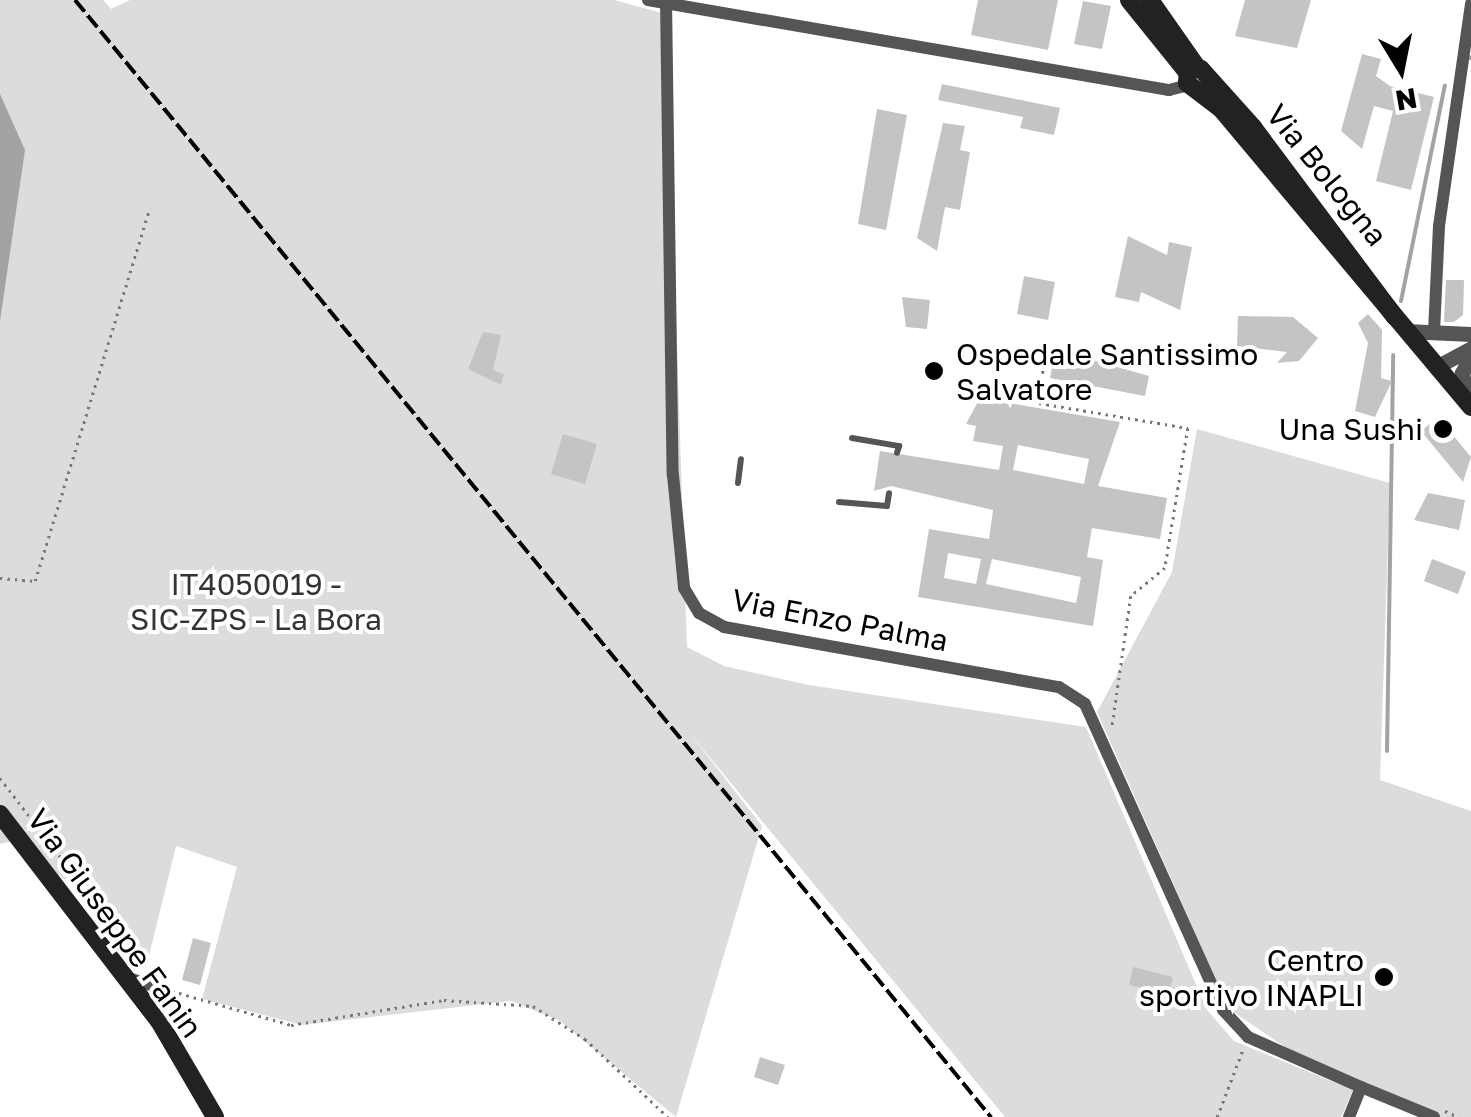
<!DOCTYPE html>
<html>
<head>
<meta charset="utf-8">
<style>
	body { margin:0 }
	#map { position:relative; width:1471px; height:1117px; overflow:hidden; background:#fff; font-family:"Golos Text",sans-serif }
	div>[style] { position:absolute }
	[style*='--x'] { left:calc(var(--x)*1px); top:calc(var(--y)*1px); width:calc(var(--w)*1px); rotate:calc(var(--a)*1deg) }
	.green>* { inset:0; background:#dcdcdc }
	.water>* { inset:0; background:#a3a3a3 }
	.stream>* { height:4px; margin:-2px; padding:0 2px; transform-origin:2px; border-radius:2px; background:#a3a3a3 }
	.building>* { inset:0; background:#c4c4c4 }
	.path>* { height:2.5px; margin-top:-1.25px; transform-origin:0; background:repeating-linear-gradient(90deg,#777 0 2.5px,transparent 0 7.5px) }
	.service>* { height:6px; margin:-3px; padding:0 3px; transform-origin:3px; border-radius:3px; background:#555 }
	.minor>* { height:12px; margin:-6px; padding:0 6px; transform-origin:6px; border-radius:6px; background:#555 }
	.tertiary>* { height:15px; margin:-7.5px; padding:0 7.5px; transform-origin:7.5px; border-radius:7.5px; background:#555 }
	.secondary>* { height:18px; margin:-9px; padding:0 9px; transform-origin:9px; border-radius:9px; background:#222 }
	.rail>* { height:4px; margin-top:-2px; transform-origin:0; background:repeating-linear-gradient(90deg,#000 0 15px,transparent 0 20px) }
	.dots>* { width:28px; height:28px; translate:-50% -50%; box-sizing:border-box; border:5px solid #fff; border-radius:50% }
	span { translate:-50% -50%; white-space:nowrap; text-align:center; line-height:1.15; -webkit-text-stroke:8px #fff; paint-order:stroke }
	.street-label { font-size:30px; color:#000 }
	.poi-label { font-size:30px; color:#000 }
	.left { translate:0 -50%; text-align:left }
	.right { translate:-100% -50%; text-align:right }
	.park-label { font-size:30px; color:#333 }
	.north { position:absolute; left:1351px; top:20px; width:100px; height:100px; -webkit-text-stroke:8px #fff; paint-order:stroke; rotate:170deg; font-size:28px; font-weight:700; line-height:40px; text-align:center; color:#000 }
	.north::after { content:''; display:block; margin:auto; width:35px; height:45px; background:#000; clip-path:polygon(50% 0,100% 100%,50% 72%,0 100%) }
</style>
</head>
<body>
<div id="map">
	<div class="green">
		<i style="clip-path:polygon(0 0,103px 0,111px 9px,130px 0,614px 0,666px 14px,687px 647px,724px 666px,809px 685px,1086px 727px,1207px 1010px,1234px 1041px,1343px 1086px,1229px 1009px,1097px 712px,1172px 572px,1197px 429px,1390px 483px,1380px 780px,1471px 811px,1471px 1117px,1423px 1117px,1353px 1090px,1341px 1117px,1005px 1117px,689px 732px,762px 826px,676px 1117px,560px 1021px,511px 1001px,302px 1025px,202px 999px,237px 867px,176px 846px,146px 968px,104px 913px,17px 840px,0 844px)"></i>
	</div>
	<div class="water">
		<i style="clip-path:polygon(0 94px,25px 150px,0 321px)"></i>
	</div>
	<div class="stream">
		<i style="--x:1470;--y:58;--w:1;--a:-45"></i>
		<i style="--x:1401;--y:301;--w:220;--a:-78.5"></i>
		<i style="--x:1387;--y:751;--w:396;--a:-89.1"></i>
	</div>
	<div class="building">
		<i style="clip-path:polygon(978px 0,1058px 0,1048px 50px,971px 35px)"></i>
		<i style="clip-path:polygon(1245px 0,1311px 0,1297px 48px,1235px 36px)"></i>
		<i style="clip-path:polygon(1083px 1px,1111px 6px,1102px 49px,1074px 44px)"></i>
		<i style="clip-path:polygon(1362px 54px,1381px 59px,1376px 76px,1390px 86px,1434px 97px,1411px 190px,1376px 181px,1393px 111px,1374px 106px,1362px 149px,1341px 131px)"></i>
		<i style="clip-path:polygon(942px 84px,1060px 108px,1054px 135px,1020px 128px,1023px 117px,938px 100px)"></i>
		<i style="clip-path:polygon(877px 109px,907px 115px,886px 230px,858px 224px)"></i>
		<i style="clip-path:polygon(943px 123px,965px 126px,960px 150px,970px 152px,960px 210px,945px 207px,937px 251px,917px 238px)"></i>
		<i style="clip-path:polygon(1128px 236px,1167px 255px,1169px 242px,1192px 247px,1180px 310px,1141px 292px,1139px 302px,1115px 297px)"></i>
		<i style="clip-path:polygon(1024px 276px,1055px 282px,1048px 320px,1017px 314px)"></i>
		<i style="clip-path:polygon(1446px 280px,1464px 280px,1463px 315px,1454px 322px,1444px 322px)"></i>
		<i style="clip-path:polygon(902px 297px,930px 300px,927px 329px,906px 327px)"></i>
		<i style="clip-path:polygon(1368px 314px,1382px 330px,1381px 378px,1392px 381px,1375px 417px,1355px 411px,1368px 343px,1358px 323px)"></i>
		<i style="clip-path:polygon(1238px 316px,1293px 317px,1318px 338px,1299px 361px,1277px 363px,1287px 352px,1237px 346px)"></i>
		<i style="clip-path:polygon(483px 332px,501px 335px,493px 370px,504px 374px,501px 385px,468px 369px)"></i>
		<i style="clip-path:polygon(1075px 355px,1149px 376px,1145px 396px,1050px 378px,1054px 357px)"></i>
		<i style="clip-path:polygon(evenodd,980px 398px,1120px 422px,1098px 486px,1167px 498px,1160px 539px,1092px 528px,1087px 557px,1103px 560px,1093px 626px,918px 597px,929px 529px,989px 539px,993px 510px,891px 486px,874px 491px,880px 451px,999px 470px,1003px 446px,973px 441px,976px 426px,966px 424px,980px 398px,1018px 445px,1089px 459px,1084px 484px,1013px 470px,1018px 445px,980px 398px,948px 553px,981px 559px,976px 584px,944px 578px,948px 553px,980px 398px,992px 559px,1081px 577px,1076px 603px,986px 584px,992px 559px)"></i>
		<i style="clip-path:polygon(1438px 417px,1471px 457px,1463px 482px,1421px 431px)"></i>
		<i style="clip-path:polygon(563px 434px,597px 444px,585px 484px,551px 474px)"></i>
		<i style="clip-path:polygon(1428px 493px,1465px 500px,1459px 530px,1414px 520px)"></i>
		<i style="clip-path:polygon(1432px 559px,1466px 572px,1458px 594px,1424px 581px)"></i>
		<i style="clip-path:polygon(193px 938px,211px 943px,200px 985px,182px 980px)"></i>
		<i style="clip-path:polygon(1133px 967px,1173px 977px,1169px 994px,1129px 985px)"></i>
		<i style="clip-path:polygon(760px 1057px,785px 1065px,778px 1085px,754px 1077px)"></i>
	</div>
	<div class="path">
		<i style="--x:1045;--y:356;--w:47;--a:97.3"></i>
		<i style="--x:1039;--y:403;--w:151;--a:9.5"></i>
		<i style="--x:1188;--y:428;--w:142;--a:99.3"></i>
		<i style="--x:1165;--y:568;--w:44;--a:140.5"></i>
		<i style="--x:1131;--y:596;--w:133;--a:98.2"></i>
		<i style="--x:0;--y:578;--w:35;--a:5"></i>
		<i style="--x:35;--y:581;--w:390;--a:-72.9"></i>
		<i style="--x:0;--y:778;--w:238;--a:52.5"></i>
		<i style="--x:172;--y:991;--w:124;--a:15.9"></i>
		<i style="--x:291;--y:1025;--w:155;--a:-9.3"></i>
		<i style="--x:444;--y:1000;--w:89;--a:3.9"></i>
		<i style="--x:533;--y:1006;--w:62;--a:32.4"></i>
		<i style="--x:585;--y:1039;--w:114;--a:43.2"></i>
		<i style="--x:1445;--y:1111;--w:15;--a:23"></i>
		<i style="--x:1217;--y:1117;--w:73;--a:-69.1"></i>
	</div>
	<div class="service">
		<i style="--x:852;--y:438;--w:48;--a:9.7"></i>
		<i style="--x:899;--y:446;--w:7;--a:106"></i>
		<i style="--x:738;--y:483;--w:24;--a:-83"></i>
		<i style="--x:839;--y:502;--w:48;--a:4.8"></i>
		<i style="--x:887;--y:506;--w:13;--a:-81"></i>
	</div>
	<div class="minor">
		<i style="--x:648;--y:0;--w:529;--a:9.8"></i>
		<i style="--x:1169;--y:90;--w:21;--a:-14"></i>
		<i style="--x:666;--y:0;--w:475;--a:89.2"></i>
		<i style="--x:673;--y:475;--w:114;--a:84.4"></i>
		<i style="--x:684;--y:588;--w:29;--a:59"></i>
		<i style="--x:699;--y:613;--w:29;--a:29"></i>
		<i style="--x:724;--y:627;--w:340;--a:10.2"></i>
		<i style="--x:1059;--y:687;--w:31;--a:33"></i>
		<i style="--x:1085;--y:704;--w:336;--a:65.7"></i>
		<i style="--x:1223;--y:1010;--w:37;--a:47"></i>
		<i style="--x:1248;--y:1037;--w:124;--a:23.9"></i>
		<i style="--x:1434;--y:332;--w:106;--a:-87.3"></i>
		<i style="--x:1439;--y:226;--w:225;--a:-81.8"></i>
		<i style="--x:128;--y:978;--w:34;--a:17"></i>
		<i style="--x:1349;--y:1117;--w:32;--a:-68"></i>
		<i style="--x:1361;--y:1087;--w:79;--a:22.3"></i>
	</div>
	<div class="tertiary">
		<i style="--x:1406;--y:331;--w:65;--a:2.6"></i>
		<i style="--x:1436;--y:367;--w:40;--a:-28"></i>
		<i style="--x:1469;--y:402;--w:30;--a:-104"></i>
		<i style="--x:1462;--y:373;--w:20;--a:-63"></i>
	</div>
	<div class="secondary">
		<i style="--x:1129;--y:0;--w:91;--a:51.2"></i>
		<i style="--x:1150;--y:0;--w:82;--a:55"></i>
		<i style="--x:1395;--y:317;--w:237;--a:-126.8"></i>
		<i style="--x:1253;--y:127;--w:78;--a:-131.9"></i>
		<i style="--x:1201;--y:69;--w:13;--a:180"></i>
		<i style="--x:1188;--y:69;--w:14;--a:94"></i>
		<i style="--x:1187;--y:83;--w:43;--a:37.4"></i>
		<i style="--x:1221;--y:109;--w:389;--a:50"></i>
		<i style="--x:0;--y:814;--w:261;--a:52.5"></i>
		<i style="--x:159;--y:1021;--w:111;--a:59.7"></i>
	</div>
	<div class="rail">
		<i style="--x:75;--y:0;--w:1445;--a:50.65"></i>
	</div>
	<div class="dots">
		<i style="left:934px;top:371px;background:#000"></i>
		<i style="left:1443px;top:429px;background:#000"></i>
		<i style="left:1384px;top:977px;background:#000"></i>
	</div>
	<div class="street-label">
		<span style="left:1327px;top:175px;rotate:51deg">Via Bologna</span>
		<span style="left:840px;top:620px;rotate:11deg">Via Enzo Palma</span>
		<span style="left:115px;top:923px;rotate:54deg">Via Giuseppe Fanin</span>
	</div>
	<div class="poi-label">
		<span class="left" style="left:956px;top:371px">Ospedale Santissimo<br>Salvatore</span>
		<span class="right" style="left:1423px;top:429px">Una Sushi</span>
		<span class="right" style="left:1364px;top:977px">Centro<br>sportivo INAPLI</span>
	</div>
	<div class="park-label">
		<span style="left:256px;top:601px">IT4050019 -<br>SIC-ZPS - La Bora</span>
	</div>
	<div class="north">N</div>
</div>
</body>
</html>
